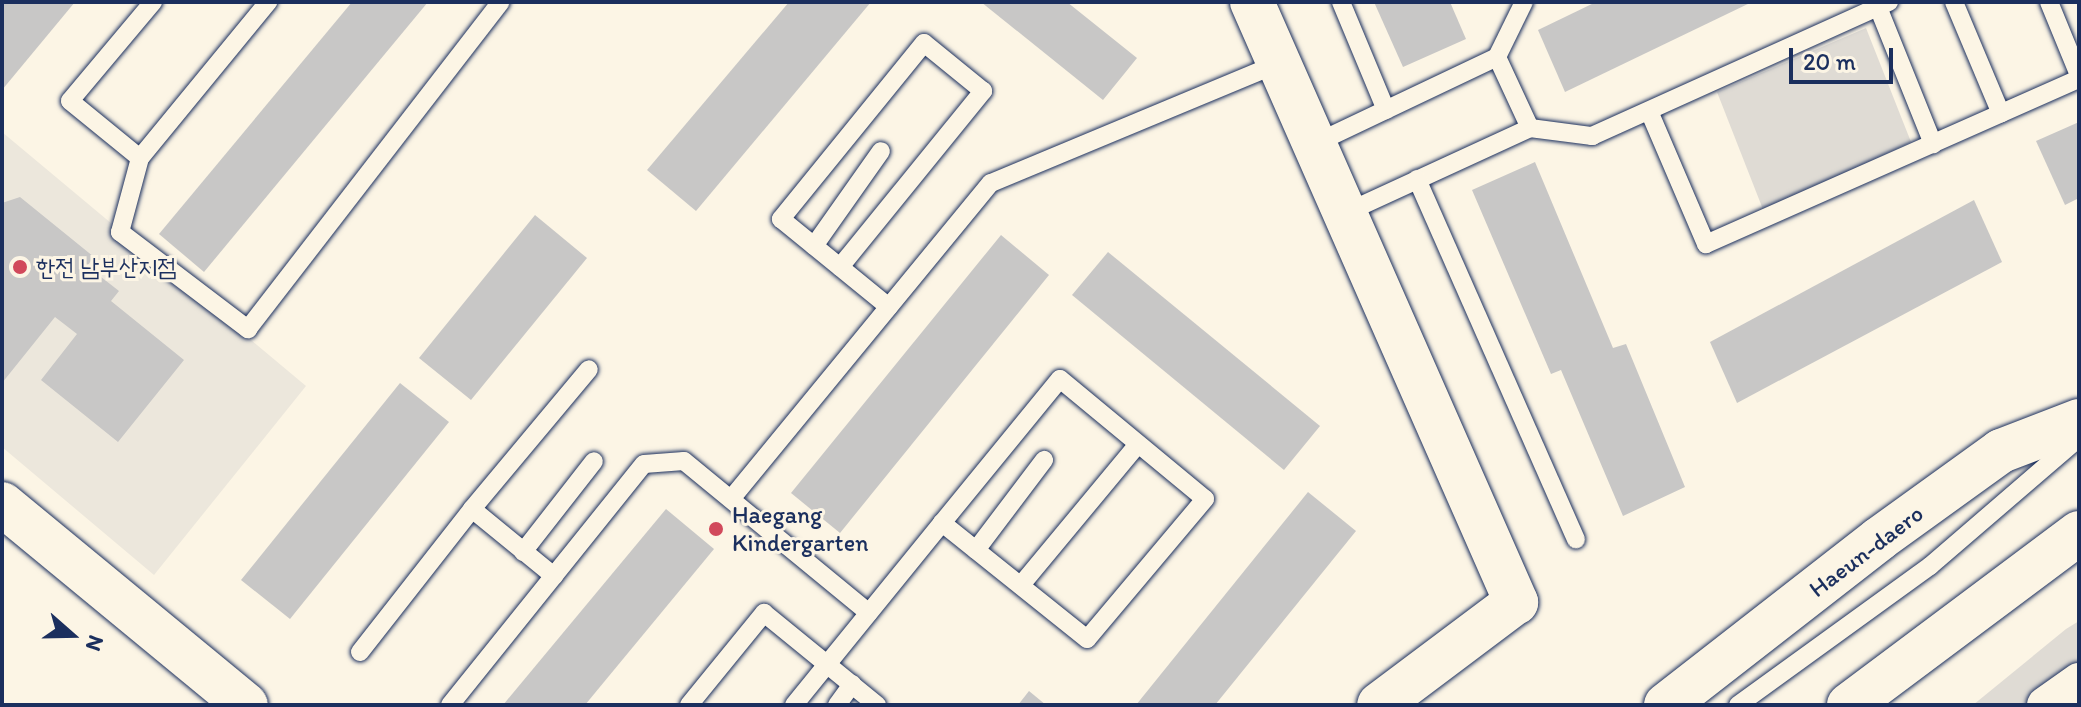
<!DOCTYPE html>
<html>
<head>
<meta charset="utf-8">
<style>
	body { margin:0 }
	#map { position:relative; width:2081px; height:707px; overflow:hidden; background:#fcf5e5; font-family:Itim,"Poor Story",sans-serif }
	div>[style] { position:absolute }
	[style*='--x'] { left:calc(var(--x)*1px); top:calc(var(--y)*1px); width:calc(var(--w)*1px); rotate:calc(var(--a)*1deg) }
	.built>* { inset:0; background:#ece7dc }
	.green>* { inset:0; background:#dfdbd4 }
	.building>* { inset:0; background:#c8c7c6 }
	.roads { filter:drop-shadow(0 0 2px #1b2f5e) drop-shadow(0 0 2px #1b2f5e) }
	.lane>* { height:18px; margin:-9px; padding:0 9px; transform-origin:9px; border-radius:9px; background:#fcf5e5 }
	.street>* { height:36px; margin:-18px; padding:0 18px; transform-origin:18px; border-radius:18px; background:#fcf5e5 }
	.secondary>* { height:44px; margin:-22px; padding:0 22px; transform-origin:22px; border-radius:22px; background:#fcf5e5 }
	.dots>* { width:22px; height:22px; translate:-50% -50%; box-sizing:border-box; border:4px solid #fcf5e5; border-radius:50% }
	span { translate:-50% -50%; white-space:nowrap; text-align:center; line-height:1.15; -webkit-text-stroke:6px #fcf5e5; paint-order:stroke }
	.poi-label { font-size:24px; color:#1b2f5e }
	.left { translate:0 -50%; text-align:left }
	.street-label { font-size:24px; color:#1b2f5e }
	.frame { position:absolute; inset:0; border:4px solid #1b2f5e; pointer-events:none }
	.north { position:absolute; left:32px; top:595px; width:80px; height:80px; -webkit-text-stroke:6px #fcf5e5; paint-order:stroke; rotate:110deg; font-size:22px; font-weight:700; line-height:32px; text-align:center; color:#1b2f5e }
	.north::after { content:''; display:block; margin:auto; width:28px; height:36px; background:#1b2f5e; clip-path:polygon(50% 0,100% 100%,50% 72%,0 100%) }
	.scale { position:absolute; left:1789px; top:48px; width:104px; height:36px; box-sizing:border-box; border:4px solid #1b2f5e; border-top:0; padding-left:10px; font-size:24px; line-height:28px; white-space:nowrap; color:#1b2f5e; -webkit-text-stroke:6px #fcf5e5; paint-order:stroke }
</style>
</head>
<body>
<div id="map">
	<div class="built">
		<i style="clip-path:polygon(2px 132px,306px 386px,154px 575px,2px 447px)"></i>
	</div>
	<div class="green">
		<i style="clip-path:polygon(1866px 28px,1911px 142px,1764px 212px,1717px 92px)"></i>
		<i style="clip-path:polygon(2079px 621px,2079px 705px,1973px 705px,2066px 629px)"></i>
	</div>
	<div class="building">
		<i style="clip-path:polygon(2px 2px,75px 2px,2px 90px)"></i>
		<i style="clip-path:polygon(352px 2px,428px 2px,204px 272px,159px 234px)"></i>
		<i style="clip-path:polygon(789px 2px,871px 2px,696px 211px,647px 170px)"></i>
		<i style="clip-path:polygon(981px 2px,1067px 2px,1137px 58px,1103px 100px)"></i>
		<i style="clip-path:polygon(1374px 2px,1450px 2px,1466px 39px,1403px 67px)"></i>
		<i style="clip-path:polygon(1596px 2px,1752px 2px,1565px 92px,1538px 30px)"></i>
		<i style="clip-path:polygon(2079px 122px,2079px 198px,2065px 205px,2036px 141px)"></i>
		<i style="clip-path:polygon(1535px 162px,1613px 348px,1626px 344px,1685px 487px,1623px 516px,1561px 370px,1551px 374px,1472px 190px)"></i>
		<i style="clip-path:polygon(20px 197px,94px 257px,87px 266px,119px 291px,111px 301px,184px 360px,118px 442px,41px 380px,77px 334px,55px 317px,2px 383px,2px 203px)"></i>
		<i style="clip-path:polygon(1974px 200px,2002px 262px,1737px 403px,1710px 342px)"></i>
		<i style="clip-path:polygon(535px 215px,587px 258px,471px 400px,419px 358px)"></i>
		<i style="clip-path:polygon(1001px 235px,1049px 275px,840px 533px,791px 493px)"></i>
		<i style="clip-path:polygon(1108px 252px,1320px 426px,1284px 470px,1072px 295px)"></i>
		<i style="clip-path:polygon(400px 383px,449px 422px,290px 619px,241px 580px)"></i>
		<i style="clip-path:polygon(1308px 492px,1356px 531px,1215px 705px,1136px 705px)"></i>
		<i style="clip-path:polygon(666px 509px,714px 549px,585px 705px,503px 705px)"></i>
		<i style="clip-path:polygon(1029px 691px,1046px 705px,1018px 705px)"></i>
	</div>
	<div class="roads">
		<div class="lane">
			<i style="--x:153;--y:2;--w:129;--a:130"></i>
			<i style="--x:70;--y:101;--w:90;--a:39.2"></i>
			<i style="--x:140;--y:158;--w:202;--a:-50.6"></i>
			<i style="--x:1341;--y:2;--w:117;--a:67.4"></i>
			<i style="--x:1954;--y:2;--w:121;--a:67.2"></i>
			<i style="--x:2049;--y:2;--w:79;--a:67.7"></i>
			<i style="--x:1878;--y:7;--w:148;--a:68.1"></i>
			<i style="--x:1497;--y:57;--w:61;--a:-63.9"></i>
			<i style="--x:1649;--y:111;--w:145;--a:66.8"></i>
			<i style="--x:1706;--y:244;--w:408;--a:-23.9"></i>
			<i style="--x:1530;--y:128;--w:63;--a:7.4"></i>
			<i style="--x:1592;--y:136;--w:326;--a:-24.3"></i>
			<i style="--x:1314;--y:144;--w:203;--a:-25.4"></i>
			<i style="--x:1497;--y:57;--w:78;--a:65.1"></i>
			<i style="--x:1530;--y:128;--w:204;--a:155.3"></i>
			<i style="--x:140;--y:158;--w:77;--a:105.1"></i>
			<i style="--x:120;--y:232;--w:161;--a:37.2"></i>
			<i style="--x:248;--y:329;--w:413;--a:-52.3"></i>
			<i style="--x:1417;--y:179;--w:394;--a:66.2"></i>
			<i style="--x:814;--y:246;--w:116;--a:-54.8"></i>
			<i style="--x:840;--y:267;--w:227;--a:-50.9"></i>
			<i style="--x:983;--y:91;--w:76;--a:-140.9"></i>
			<i style="--x:924;--y:43;--w:227;--a:129.1"></i>
			<i style="--x:781;--y:219;--w:139;--a:39.2"></i>
			<i style="--x:731;--y:499;--w:409;--a:-50.6"></i>
			<i style="--x:991;--y:183;--w:312;--a:-22.6"></i>
			<i style="--x:472;--y:509;--w:182;--a:-50.1"></i>
			<i style="--x:976;--y:550;--w:113;--a:-52.9"></i>
			<i style="--x:523;--y:552;--w:115;--a:-52"></i>
			<i style="--x:1021;--y:585;--w:183;--a:-50.3"></i>
			<i style="--x:360;--y:652;--w:182;--a:-51.9"></i>
			<i style="--x:472;--y:509;--w:106;--a:39.3"></i>
			<i style="--x:450;--y:705;--w:309;--a:-51.2"></i>
			<i style="--x:644;--y:464;--w:40;--a:-4.3"></i>
			<i style="--x:684;--y:461;--w:239;--a:39.4"></i>
			<i style="--x:689;--y:705;--w:119;--a:-50.8"></i>
			<i style="--x:764;--y:613;--w:146;--a:39.2"></i>
			<i style="--x:794;--y:705;--w:235;--a:-50.9"></i>
			<i style="--x:942;--y:523;--w:186;--a:-50.7"></i>
			<i style="--x:1060;--y:379;--w:188;--a:39.6"></i>
			<i style="--x:1205;--y:499;--w:183;--a:130.1"></i>
			<i style="--x:1087;--y:639;--w:186;--a:-141.3"></i>
			<i style="--x:837;--y:705;--w:26;--a:-54"></i>
			<i style="--x:1738;--y:705;--w:237;--a:-35.9"></i>
			<i style="--x:1930;--y:566;--w:196;--a:-40.7"></i>
		</div>
		<div class="street">
			<i style="--x:2045;--y:705;--w:42;--a:-35.2"></i>
		</div>
		<div class="secondary">
			<i style="--x:1252;--y:2;--w:656;--a:66.25"></i>
			<i style="--x:1516;--y:602;--w:171;--a:143.1"></i>
			<i style="--x:2;--y:504;--w:316;--a:39.5"></i>
			<i style="--x:1666;--y:705;--w:270;--a:-37.9"></i>
			<i style="--x:1879;--y:539;--w:150;--a:-35.8"></i>
			<i style="--x:2001;--y:451;--w:84;--a:-21"></i>
			<i style="--x:1849;--y:705;--w:287;--a:-36.8"></i>
		</div>
	</div>
	<div class="dots">
		<i style="left:20px;top:267px;background:#d1495b"></i>
		<i style="left:716px;top:529px;background:#d1495b"></i>
	</div>
	<div class="poi-label">
		<span class="left" style="left:36px;top:267px">한전 남부산지점</span>
		<span class="left" style="left:732px;top:529px">Haegang<br>Kindergarten</span>
	</div>
	<div class="street-label">
		<span style="left:1866px;top:551px;rotate:-37deg">Haeun-daero</span>
	</div>
	<div class="frame"></div>
	<div class="north">N</div>
	<div class="scale">20 m</div>
</div>
</body>
</html>
